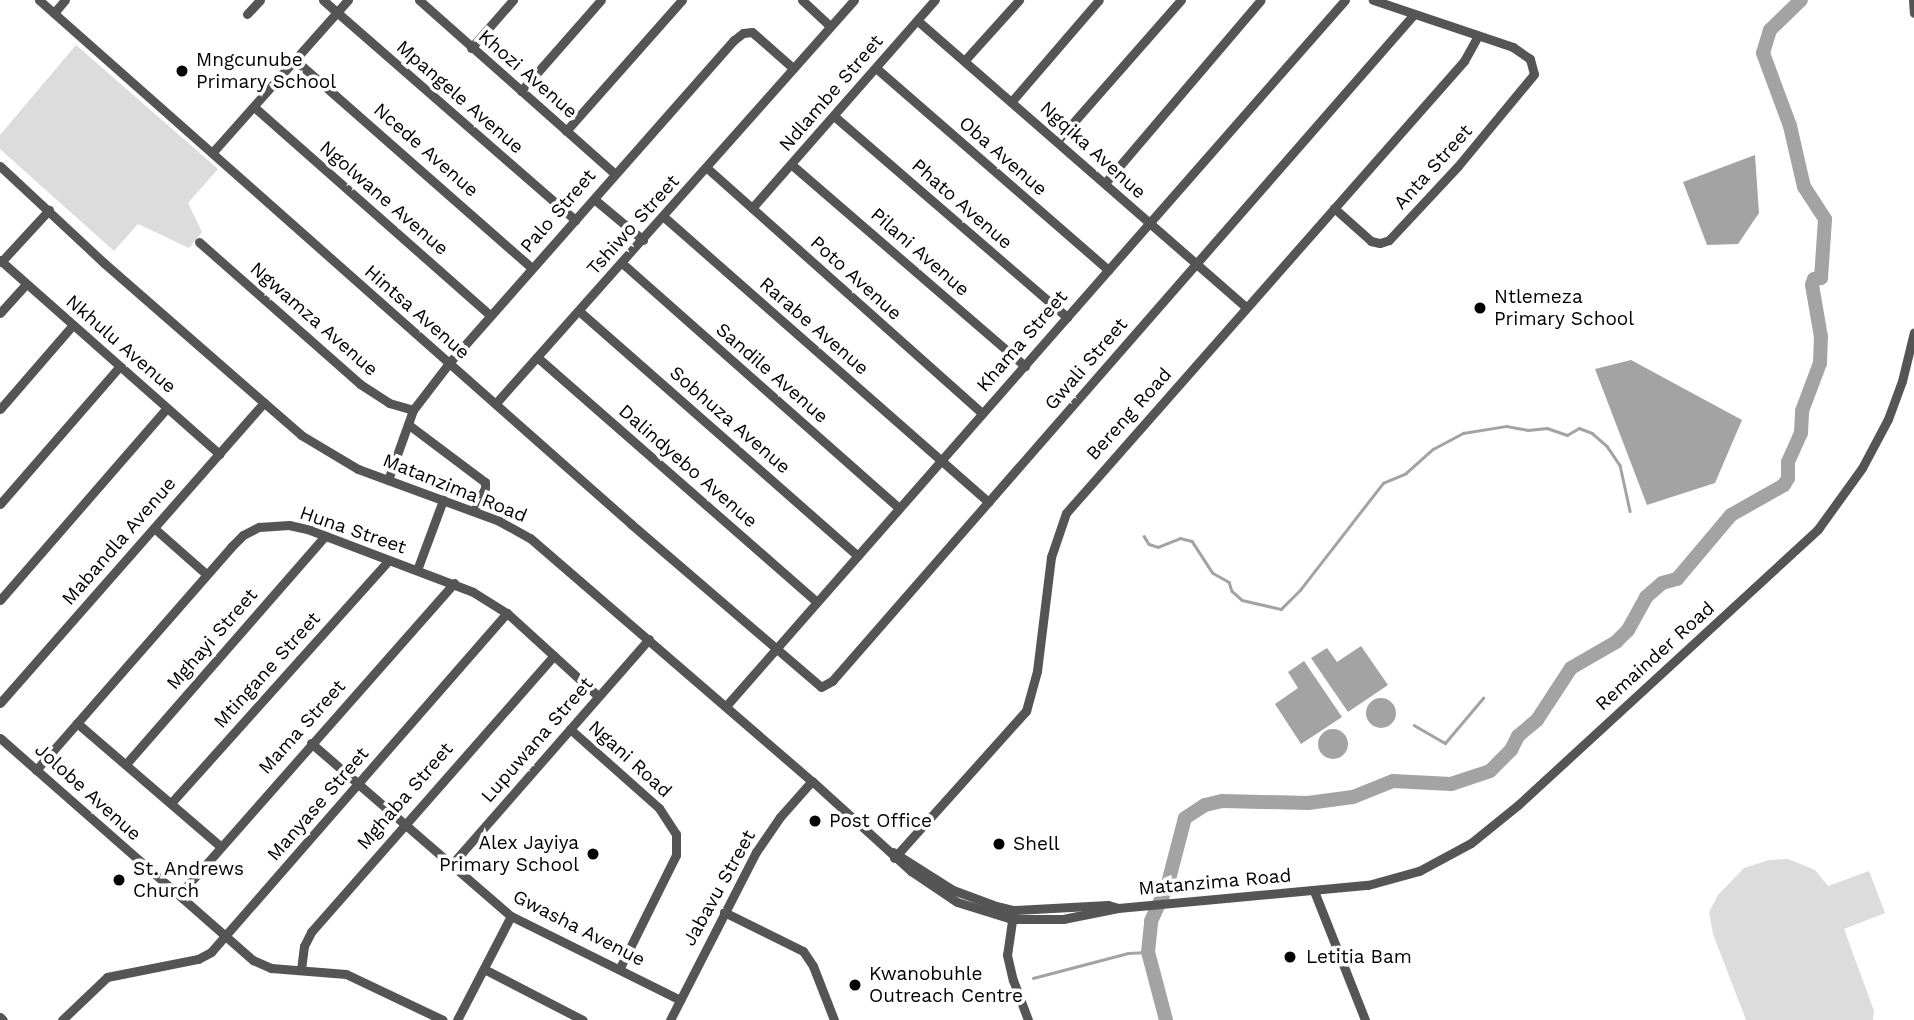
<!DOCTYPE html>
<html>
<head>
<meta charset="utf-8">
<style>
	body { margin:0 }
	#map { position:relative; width:1914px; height:1020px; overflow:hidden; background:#fff; font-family:"Work Sans",sans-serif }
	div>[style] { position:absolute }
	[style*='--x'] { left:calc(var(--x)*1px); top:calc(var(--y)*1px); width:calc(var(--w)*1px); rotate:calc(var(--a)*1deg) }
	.green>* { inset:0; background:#dcdcdc }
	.water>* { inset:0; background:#a3a3a3 }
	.round { border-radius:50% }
	.stream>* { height:2.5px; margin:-1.25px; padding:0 1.25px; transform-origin:1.25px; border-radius:1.25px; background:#a3a3a3 }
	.river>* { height:14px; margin:-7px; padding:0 7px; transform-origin:7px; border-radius:7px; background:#a3a3a3 }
	.minor>* { height:9px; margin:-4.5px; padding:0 4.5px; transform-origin:4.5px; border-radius:4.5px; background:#555 }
	.dots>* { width:19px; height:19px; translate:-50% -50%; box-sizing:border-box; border:4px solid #fff; border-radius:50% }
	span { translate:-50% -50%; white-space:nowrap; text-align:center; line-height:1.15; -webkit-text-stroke:7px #fff; paint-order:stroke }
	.poi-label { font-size:19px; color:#000 }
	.left { translate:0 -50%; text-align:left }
	.right { translate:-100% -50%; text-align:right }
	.street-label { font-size:19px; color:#000 }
</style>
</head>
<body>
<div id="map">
	<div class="green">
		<i style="clip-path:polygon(76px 45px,218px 169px,188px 203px,202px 232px,189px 248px,138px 224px,114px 251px,0 149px,0 135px)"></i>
		<i style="clip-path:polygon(1788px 859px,1815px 870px,1828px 886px,1869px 871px,1885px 913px,1844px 929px,1874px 1011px,1873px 1020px,1746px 1020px,1713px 934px,1709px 912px,1718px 895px,1744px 868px,1769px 860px)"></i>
	</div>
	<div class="water">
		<i style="clip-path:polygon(1755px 155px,1759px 213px,1738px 244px,1707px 245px,1683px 182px)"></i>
		<i style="clip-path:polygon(1631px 360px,1742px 420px,1715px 483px,1647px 505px,1595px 369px)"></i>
		<i style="clip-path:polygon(1361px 646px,1388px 685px,1348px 712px,1311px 658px,1327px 648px,1337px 662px)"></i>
		<i style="clip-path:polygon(1304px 661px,1342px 717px,1301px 744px,1275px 704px,1298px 688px,1288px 672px)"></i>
		<i class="round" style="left:1366px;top:698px;width:30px;height:30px"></i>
		<i class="round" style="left:1318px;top:729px;width:30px;height:30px"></i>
	</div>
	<div class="stream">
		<i style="--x:1144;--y:536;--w:9;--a:58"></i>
		<i style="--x:1149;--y:544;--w:9;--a:18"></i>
		<i style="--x:1158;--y:547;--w:24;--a:-22"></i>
		<i style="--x:1180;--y:538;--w:12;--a:14"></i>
		<i style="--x:1192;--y:541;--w:38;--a:57"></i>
		<i style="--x:1213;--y:573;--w:18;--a:29"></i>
		<i style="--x:1229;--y:582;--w:9;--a:72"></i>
		<i style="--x:1232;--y:591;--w:13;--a:42"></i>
		<i style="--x:1242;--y:600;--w:40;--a:13"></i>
		<i style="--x:1281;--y:609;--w:27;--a:-45"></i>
		<i style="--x:1300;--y:590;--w:135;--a:-52.2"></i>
		<i style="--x:1383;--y:483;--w:25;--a:-23"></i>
		<i style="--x:1406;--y:473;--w:36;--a:-42"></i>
		<i style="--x:1433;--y:449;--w:34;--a:-28"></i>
		<i style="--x:1463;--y:433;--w:44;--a:-9.2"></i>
		<i style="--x:1506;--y:426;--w:22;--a:10"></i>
		<i style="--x:1528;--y:430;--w:19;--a:-6"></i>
		<i style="--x:1547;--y:428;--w:21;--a:19"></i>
		<i style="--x:1567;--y:435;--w:14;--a:-30"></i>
		<i style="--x:1579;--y:428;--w:14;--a:21"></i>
		<i style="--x:1592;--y:433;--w:20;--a:41"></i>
		<i style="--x:1607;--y:446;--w:23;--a:56"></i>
		<i style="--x:1620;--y:465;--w:47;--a:77.7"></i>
		<i style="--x:1414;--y:725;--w:36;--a:30"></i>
		<i style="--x:1445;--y:743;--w:59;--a:-49.8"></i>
		<i style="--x:1033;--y:978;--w:98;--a:-14.7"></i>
		<i style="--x:1128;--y:953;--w:20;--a:-3"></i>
	</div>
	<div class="river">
		<i style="--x:1166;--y:1020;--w:70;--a:-104.8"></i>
		<i style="--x:1148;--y:952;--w:31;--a:-84"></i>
		<i style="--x:1151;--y:921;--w:38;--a:-65"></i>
		<i style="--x:1167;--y:887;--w:71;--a:-75.4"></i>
		<i style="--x:1185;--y:818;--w:24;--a:-33"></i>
		<i style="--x:1205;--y:805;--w:17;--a:-13"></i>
		<i style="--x:1222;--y:801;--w:86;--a:1.3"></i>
		<i style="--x:1308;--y:803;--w:45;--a:-7.6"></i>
		<i style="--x:1353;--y:797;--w:43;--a:-21.8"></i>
		<i style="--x:1393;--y:781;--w:58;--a:3"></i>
		<i style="--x:1451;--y:784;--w:41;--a:-18.4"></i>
		<i style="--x:1490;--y:771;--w:30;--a:-45"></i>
		<i style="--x:1511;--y:750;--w:16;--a:-63"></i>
		<i style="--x:1518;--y:736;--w:25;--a:-40"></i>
		<i style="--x:1537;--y:720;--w:62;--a:-56.8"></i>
		<i style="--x:1571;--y:668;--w:52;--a:-30"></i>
		<i style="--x:1616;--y:642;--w:17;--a:-45"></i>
		<i style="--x:1628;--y:630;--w:38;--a:-61"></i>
		<i style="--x:1646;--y:597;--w:21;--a:-41"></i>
		<i style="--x:1662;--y:583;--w:16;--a:-15"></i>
		<i style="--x:1677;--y:579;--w:84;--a:-49.8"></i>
		<i style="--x:1731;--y:515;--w:61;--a:-29.5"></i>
		<i style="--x:1784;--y:485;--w:8;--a:-60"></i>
		<i style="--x:1788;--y:478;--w:16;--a:-90"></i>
		<i style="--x:1788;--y:462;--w:32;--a:-66"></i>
		<i style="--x:1801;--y:433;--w:22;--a:-87"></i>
		<i style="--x:1802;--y:411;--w:51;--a:-69.4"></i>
		<i style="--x:1820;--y:363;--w:26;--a:-88"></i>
		<i style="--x:1821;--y:337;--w:53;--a:-99.8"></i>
		<i style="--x:1812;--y:285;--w:6;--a:-72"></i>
		<i style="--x:1814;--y:279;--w:7;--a:-8"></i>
		<i style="--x:1821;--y:278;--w:59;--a:-86.1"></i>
		<i style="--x:1825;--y:219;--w:38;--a:-123"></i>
		<i style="--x:1804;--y:187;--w:63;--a:-102.9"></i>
		<i style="--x:1790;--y:126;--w:78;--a:-110.3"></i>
		<i style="--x:1763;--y:53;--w:24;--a:-73"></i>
		<i style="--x:1770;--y:30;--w:43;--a:-44.1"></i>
	</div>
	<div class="minor">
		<i style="--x:39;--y:0;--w:791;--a:41.51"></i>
		<i style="--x:631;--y:524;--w:250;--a:40.6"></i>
		<i style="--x:821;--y:687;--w:13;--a:-29"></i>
		<i style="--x:832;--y:681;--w:885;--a:-48.89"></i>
		<i style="--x:323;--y:0;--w:335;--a:41.1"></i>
		<i style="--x:419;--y:0;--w:262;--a:41.6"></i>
		<i style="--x:802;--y:0;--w:38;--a:43"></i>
		<i style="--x:1913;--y:0;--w:13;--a:86"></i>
		<i style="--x:54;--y:13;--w:17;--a:-50"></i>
		<i style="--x:247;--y:14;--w:19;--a:-47"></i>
		<i style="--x:918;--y:21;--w:434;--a:41.1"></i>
		<i style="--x:471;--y:48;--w:64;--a:-48.8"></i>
		<i style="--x:295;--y:60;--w:315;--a:41.3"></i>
		<i style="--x:965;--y:60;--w:81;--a:-48"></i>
		<i style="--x:876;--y:68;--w:308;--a:41"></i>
		<i style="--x:521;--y:91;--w:121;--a:-48.7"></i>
		<i style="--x:1012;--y:101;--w:133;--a:-49.3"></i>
		<i style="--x:254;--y:107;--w:315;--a:41.4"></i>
		<i style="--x:834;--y:116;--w:308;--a:40.8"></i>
		<i style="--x:566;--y:131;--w:175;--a:-48.5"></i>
		<i style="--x:1057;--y:141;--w:188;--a:-48.7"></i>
		<i style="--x:212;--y:153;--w:205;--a:-48.4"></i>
		<i style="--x:792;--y:165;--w:308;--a:40.8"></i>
		<i style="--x:0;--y:166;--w:142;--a:43"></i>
		<i style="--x:104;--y:263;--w:262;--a:41.1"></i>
		<i style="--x:301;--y:435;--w:66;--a:30.8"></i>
		<i style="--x:358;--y:469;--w:150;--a:20.2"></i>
		<i style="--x:499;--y:521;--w:35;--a:29"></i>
		<i style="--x:530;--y:538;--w:372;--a:40.8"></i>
		<i style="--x:812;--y:781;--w:134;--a:42.3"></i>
		<i style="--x:911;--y:871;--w:55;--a:34"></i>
		<i style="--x:957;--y:902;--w:58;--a:17.2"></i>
		<i style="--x:1012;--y:919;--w:51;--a:0"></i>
		<i style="--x:1063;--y:919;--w:56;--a:-11.3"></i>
		<i style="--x:1118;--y:908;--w:251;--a:-5.3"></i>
		<i style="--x:1368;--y:885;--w:53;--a:-15.4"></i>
		<i style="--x:1419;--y:871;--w:59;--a:-28.3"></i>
		<i style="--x:1471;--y:843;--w:60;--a:-39"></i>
		<i style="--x:1518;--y:805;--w:408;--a:-42.6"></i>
		<i style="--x:1818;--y:529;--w:75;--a:-54.2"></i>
		<i style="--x:1862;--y:468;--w:55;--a:-62"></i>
		<i style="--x:1888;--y:419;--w:40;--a:-69.8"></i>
		<i style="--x:1902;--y:381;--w:50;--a:-76.2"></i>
		<i style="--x:707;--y:168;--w:368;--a:41.7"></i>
		<i style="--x:1105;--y:183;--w:240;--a:-49.6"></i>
		<i style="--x:594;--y:199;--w:64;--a:39.9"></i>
		<i style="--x:752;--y:208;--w:277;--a:-48.7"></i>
		<i style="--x:1334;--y:208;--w:50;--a:41.7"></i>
		<i style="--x:1371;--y:241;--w:9;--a:13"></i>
		<i style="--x:1380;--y:243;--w:9;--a:-18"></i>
		<i style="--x:1389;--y:240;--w:101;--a:-47"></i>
		<i style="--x:1458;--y:166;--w:119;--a:-50.4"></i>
		<i style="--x:1534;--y:74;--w:16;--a:-105"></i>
		<i style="--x:1530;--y:59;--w:21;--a:-145"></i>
		<i style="--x:1513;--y:47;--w:148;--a:-161.4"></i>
		<i style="--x:664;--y:217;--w:432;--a:41.3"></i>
		<i style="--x:199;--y:242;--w:215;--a:41.4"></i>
		<i style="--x:360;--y:384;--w:35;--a:33"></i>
		<i style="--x:389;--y:403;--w:25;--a:16"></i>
		<i style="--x:0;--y:260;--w:293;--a:41.5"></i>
		<i style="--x:1;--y:262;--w:71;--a:-47.3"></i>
		<i style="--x:622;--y:263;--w:370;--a:41.5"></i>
		<i style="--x:579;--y:311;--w:371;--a:41.3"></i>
		<i style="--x:0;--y:313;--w:39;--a:-48"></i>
		<i style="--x:537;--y:357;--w:371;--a:41.2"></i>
		<i style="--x:496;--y:403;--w:539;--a:-48.38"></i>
		<i style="--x:0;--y:409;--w:110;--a:-49.1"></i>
		<i style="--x:409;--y:425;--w:95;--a:36.9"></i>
		<i style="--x:485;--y:482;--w:6;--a:90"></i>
		<i style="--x:485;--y:488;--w:25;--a:116"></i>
		<i style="--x:388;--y:480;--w:74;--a:-70.3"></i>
		<i style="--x:413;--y:410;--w:59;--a:-52.5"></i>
		<i style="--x:449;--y:363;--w:431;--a:-48.6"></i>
		<i style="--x:734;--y:40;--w:11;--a:-38"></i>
		<i style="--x:743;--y:33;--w:9;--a:-6"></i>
		<i style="--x:752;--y:32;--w:55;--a:41.3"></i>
		<i style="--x:0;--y:504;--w:181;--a:-49"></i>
		<i style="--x:154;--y:528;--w:69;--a:41.5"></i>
		<i style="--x:417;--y:570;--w:75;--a:-69.6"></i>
		<i style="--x:0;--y:600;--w:254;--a:-49"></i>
		<i style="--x:0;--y:703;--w:400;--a:-48.7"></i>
		<i style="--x:726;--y:706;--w:939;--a:-48.76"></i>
		<i style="--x:77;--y:723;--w:189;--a:40.7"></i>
		<i style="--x:570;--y:729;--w:119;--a:41.6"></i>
		<i style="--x:659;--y:808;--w:31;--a:57"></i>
		<i style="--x:676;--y:834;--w:21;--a:90"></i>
		<i style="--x:676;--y:855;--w:126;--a:116.4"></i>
		<i style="--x:0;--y:738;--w:337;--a:41.3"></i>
		<i style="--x:253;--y:960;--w:20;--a:24"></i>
		<i style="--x:271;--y:968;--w:75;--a:4.6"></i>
		<i style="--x:346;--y:974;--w:107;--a:25.4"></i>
		<i style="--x:311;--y:743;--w:264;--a:40.9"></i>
		<i style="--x:511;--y:916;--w:189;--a:26.4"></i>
		<i style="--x:126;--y:764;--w:303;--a:-48.9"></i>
		<i style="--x:36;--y:770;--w:296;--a:-48.8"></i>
		<i style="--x:231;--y:547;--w:17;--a:-45"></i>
		<i style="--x:243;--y:535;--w:18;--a:-27"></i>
		<i style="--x:259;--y:527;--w:30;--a:-4"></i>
		<i style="--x:289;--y:525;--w:22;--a:13"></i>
		<i style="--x:310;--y:530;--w:174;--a:20.8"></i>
		<i style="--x:473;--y:592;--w:40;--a:32"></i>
		<i style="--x:507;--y:613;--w:123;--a:42.4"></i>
		<i style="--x:171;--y:803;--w:325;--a:-48.1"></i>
		<i style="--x:893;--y:852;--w:71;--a:32.3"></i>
		<i style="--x:953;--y:890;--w:46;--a:20.4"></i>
		<i style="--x:996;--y:906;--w:18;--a:13"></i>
		<i style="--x:1014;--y:910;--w:94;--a:-3"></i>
		<i style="--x:1108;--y:905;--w:10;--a:17"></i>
		<i style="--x:894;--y:858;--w:198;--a:-48.1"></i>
		<i style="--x:1026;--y:711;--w:41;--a:-74.6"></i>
		<i style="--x:1037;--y:671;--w:115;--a:-83"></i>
		<i style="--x:1051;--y:557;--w:46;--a:-71.2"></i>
		<i style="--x:1066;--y:513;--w:602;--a:-48.64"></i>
		<i style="--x:1464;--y:61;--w:29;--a:-61"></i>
		<i style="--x:452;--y:864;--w:299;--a:-48.8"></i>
		<i style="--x:1314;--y:891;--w:139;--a:68.4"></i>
		<i style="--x:179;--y:895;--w:416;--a:-48.6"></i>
		<i style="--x:724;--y:912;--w:88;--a:26.3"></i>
		<i style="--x:803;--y:951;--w:18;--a:56"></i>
		<i style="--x:813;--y:966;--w:58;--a:68.7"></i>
		<i style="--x:1013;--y:914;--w:41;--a:98.3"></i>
		<i style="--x:1007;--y:955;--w:26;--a:77"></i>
		<i style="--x:1013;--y:980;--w:43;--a:69.4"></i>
		<i style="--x:484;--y:969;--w:111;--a:27.3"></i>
		<i style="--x:301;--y:970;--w:24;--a:-83"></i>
		<i style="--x:304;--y:946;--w:16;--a:-63"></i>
		<i style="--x:311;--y:932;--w:368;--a:-48.7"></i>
		<i style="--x:0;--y:1017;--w:4;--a:45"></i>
		<i style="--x:62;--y:1020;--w:62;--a:-43.7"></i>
		<i style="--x:107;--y:977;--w:93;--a:-11.2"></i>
		<i style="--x:198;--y:959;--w:15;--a:-28"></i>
		<i style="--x:211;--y:952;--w:450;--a:-48.9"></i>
		<i style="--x:457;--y:1020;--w:117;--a:-62.6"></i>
		<i style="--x:670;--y:1020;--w:189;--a:-62.9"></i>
		<i style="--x:756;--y:852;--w:42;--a:-55.6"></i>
		<i style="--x:780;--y:817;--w:48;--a:-48.4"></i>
	</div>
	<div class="dots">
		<i style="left:182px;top:71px;background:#000"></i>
		<i style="left:1480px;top:308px;background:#000"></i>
		<i style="left:815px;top:821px;background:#000"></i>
		<i style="left:999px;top:844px;background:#000"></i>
		<i style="left:593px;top:854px;background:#000"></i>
		<i style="left:119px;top:880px;background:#000"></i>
		<i style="left:1290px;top:957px;background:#000"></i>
		<i style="left:855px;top:985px;background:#000"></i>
	</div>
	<div class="poi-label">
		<span class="left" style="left:196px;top:71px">Mngcunube<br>Primary School</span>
		<span class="left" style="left:1494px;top:308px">Ntlemeza<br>Primary School</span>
		<span class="left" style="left:829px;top:821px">Post Office</span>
		<span class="right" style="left:579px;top:854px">Alex Jayiya<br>Primary School</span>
		<span class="left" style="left:1013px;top:844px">Shell</span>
		<span class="left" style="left:133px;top:880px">St. Andrews<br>Church</span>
		<span class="left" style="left:1306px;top:957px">Letitia Bam</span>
		<span class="left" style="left:869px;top:985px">Kwanobuhle<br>Outreach Centre</span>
	</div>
	<div class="street-label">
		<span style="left:528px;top:74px;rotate:41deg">Khozi Avenue</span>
		<span style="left:831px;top:93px;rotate:-49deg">Ndlambe Street</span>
		<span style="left:460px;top:97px;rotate:41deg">Mpangele Avenue</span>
		<span style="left:426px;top:150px;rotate:41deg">Ncede Avenue</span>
		<span style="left:1093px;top:150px;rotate:42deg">Ngqika Avenue</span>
		<span style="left:1003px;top:156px;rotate:41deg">Oba Avenue</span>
		<span style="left:1433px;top:167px;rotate:-48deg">Anta Street</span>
		<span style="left:384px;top:198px;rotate:41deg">Ngolwane Avenue</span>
		<span style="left:962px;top:204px;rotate:41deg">Phato Avenue</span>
		<span style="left:558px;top:211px;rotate:-49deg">Palo Street</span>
		<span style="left:633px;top:225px;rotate:-48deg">Tshiwo Street</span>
		<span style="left:920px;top:252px;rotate:41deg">Pilani Avenue</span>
		<span style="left:856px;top:278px;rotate:42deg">Poto Avenue</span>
		<span style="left:417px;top:312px;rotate:41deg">Hintsa Avenue</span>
		<span style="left:314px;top:319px;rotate:41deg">Ngwamza Avenue</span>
		<span style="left:814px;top:326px;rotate:41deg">Rarabe Avenue</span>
		<span style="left:1022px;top:341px;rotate:-49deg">Khama Street</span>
		<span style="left:121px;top:344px;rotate:41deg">Nkhulu Avenue</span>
		<span style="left:1086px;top:364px;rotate:-49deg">Gwali Street</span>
		<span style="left:772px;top:373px;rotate:41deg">Sandile Avenue</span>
		<span style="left:1129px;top:414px;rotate:-48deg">Bereng Road</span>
		<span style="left:730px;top:420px;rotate:41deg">Sobhuza Avenue</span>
		<span style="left:688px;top:466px;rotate:41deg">Dalindyebo Avenue</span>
		<span style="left:455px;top:488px;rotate:22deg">Matanzima Road</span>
		<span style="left:353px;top:530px;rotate:19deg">Huna Street</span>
		<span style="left:119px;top:541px;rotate:-49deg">Mabandla Avenue</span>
		<span style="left:212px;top:639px;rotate:-49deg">Mghayi Street</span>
		<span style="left:1655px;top:656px;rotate:-42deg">Remainder Road</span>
		<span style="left:267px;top:670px;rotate:-48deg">Mtingane Street</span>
		<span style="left:302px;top:727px;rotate:-48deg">Mama Street</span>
		<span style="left:537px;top:740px;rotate:-49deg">Lupuwana Street</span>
		<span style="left:630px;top:759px;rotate:42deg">Ngani Road</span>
		<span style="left:88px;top:792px;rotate:42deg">Jolobe Avenue</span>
		<span style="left:405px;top:796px;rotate:-49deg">Mghaba Street</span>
		<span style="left:318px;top:804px;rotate:-49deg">Manyase Street</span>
		<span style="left:1215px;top:882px;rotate:-5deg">Matanzima Road</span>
		<span style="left:719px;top:888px;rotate:-61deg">Jabavu Street</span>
		<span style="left:579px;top:928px;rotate:27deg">Gwasha Avenue</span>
	</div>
</div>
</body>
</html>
